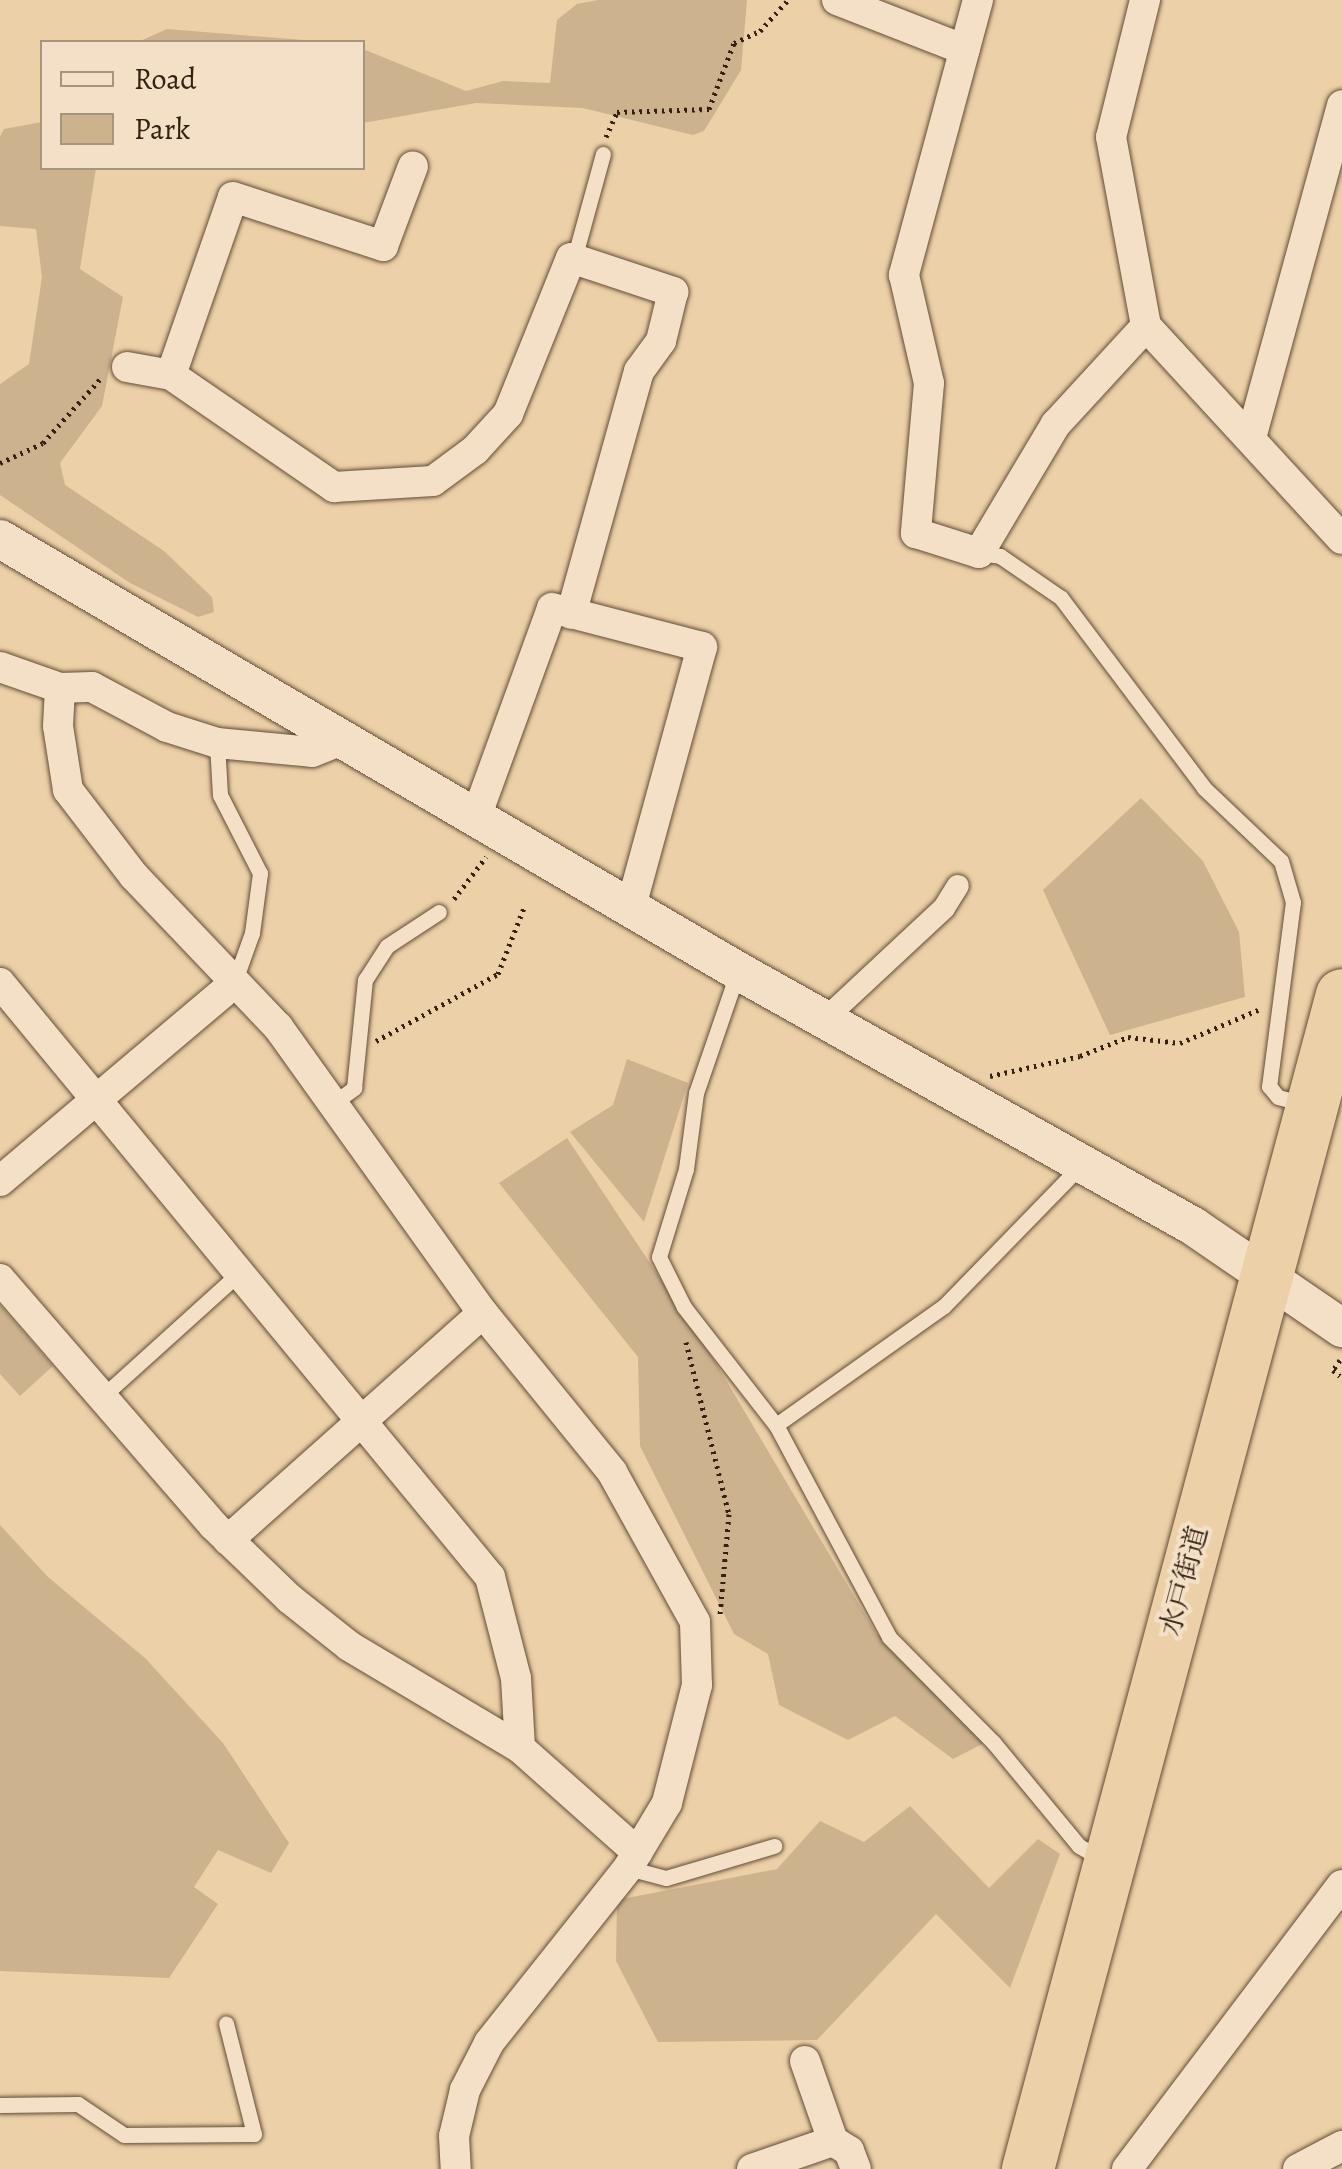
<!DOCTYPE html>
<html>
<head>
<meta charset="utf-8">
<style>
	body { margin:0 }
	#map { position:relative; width:1342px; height:2169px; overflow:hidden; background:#ecd0a7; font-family:Alegreya,"Noto Serif JP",serif }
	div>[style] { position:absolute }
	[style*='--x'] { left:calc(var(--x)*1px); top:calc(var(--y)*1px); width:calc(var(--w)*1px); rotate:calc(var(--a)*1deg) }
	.green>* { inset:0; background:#cdb28e }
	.path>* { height:5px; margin-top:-2.5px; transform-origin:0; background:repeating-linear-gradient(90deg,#342112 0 2.5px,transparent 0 7.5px) }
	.roads { filter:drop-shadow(0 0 2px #624d37) drop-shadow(0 0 2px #624d37) }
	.service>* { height:15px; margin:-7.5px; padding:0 7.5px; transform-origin:7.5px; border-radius:7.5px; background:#f3e0c6 }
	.pedestrian>* { height:22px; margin:-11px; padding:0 11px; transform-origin:11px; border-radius:11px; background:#f3e0c6 }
	.minor>* { height:30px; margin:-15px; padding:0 15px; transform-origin:15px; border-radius:15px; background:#f3e0c6 }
	.tertiary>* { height:38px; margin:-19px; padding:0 19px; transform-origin:19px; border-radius:19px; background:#f3e0c6 }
	.trunk>* { height:52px; margin:-26px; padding:0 26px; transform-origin:26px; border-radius:26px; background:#ecd0a7 }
	span { translate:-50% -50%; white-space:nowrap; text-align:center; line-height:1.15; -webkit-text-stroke:8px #f3e0c6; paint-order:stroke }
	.street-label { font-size:28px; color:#342112 }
	.legend { position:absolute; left:40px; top:40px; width:325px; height:130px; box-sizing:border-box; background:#f3e0c6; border:2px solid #a7947e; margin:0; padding:12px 18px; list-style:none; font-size:30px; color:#342112 }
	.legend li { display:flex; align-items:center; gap:20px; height:50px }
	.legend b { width:50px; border:2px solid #a7947e }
</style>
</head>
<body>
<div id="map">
	<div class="green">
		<i style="clip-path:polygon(598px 0,747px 0,741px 70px,704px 131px,693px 135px,583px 108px,476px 103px,363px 123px,363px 49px,466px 91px,503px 81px,550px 83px,557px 20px,577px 4px)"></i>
		<i style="clip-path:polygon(167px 29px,329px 42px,330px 42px,138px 42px)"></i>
		<i style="clip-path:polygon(42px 122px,42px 168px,96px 168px,80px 269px,123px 297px,102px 406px,60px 463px,65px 485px,164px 551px,212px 597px,214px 612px,198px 617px,130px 583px,0 495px,0 384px,29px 364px,42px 277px,36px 229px,0 226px,0 137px,4px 129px)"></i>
		<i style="clip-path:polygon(1141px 798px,1203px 861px,1239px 932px,1245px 997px,1110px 1035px,1043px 890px)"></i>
		<i style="clip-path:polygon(627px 1059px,688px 1083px,644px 1222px,570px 1132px,613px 1105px)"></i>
		<i style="clip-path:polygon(567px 1138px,711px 1355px,876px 1633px,984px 1743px,953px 1759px,895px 1716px,848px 1740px,779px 1705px,768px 1654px,734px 1634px,640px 1446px,638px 1357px,499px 1183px)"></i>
		<i style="clip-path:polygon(0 1305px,53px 1366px,20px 1396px,0 1374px)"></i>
		<i style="clip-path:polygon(0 1525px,48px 1577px,145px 1658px,223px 1743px,289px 1843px,271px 1873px,218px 1850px,194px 1887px,218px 1904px,169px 1978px,0 1971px)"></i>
		<i style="clip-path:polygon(910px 1806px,989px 1888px,1038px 1839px,1060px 1854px,1010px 1988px,936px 1914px,817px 2040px,658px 2042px,616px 1961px,617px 1900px,777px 1869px,820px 1821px,864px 1842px)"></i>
	</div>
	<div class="path">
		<i style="--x:606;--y:137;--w:27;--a:-66"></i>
		<i style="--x:617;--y:112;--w:92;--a:-1.9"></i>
		<i style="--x:709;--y:109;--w:71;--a:-69.3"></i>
		<i style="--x:734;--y:43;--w:29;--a:-25"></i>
		<i style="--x:760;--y:31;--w:42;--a:-47.9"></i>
		<i style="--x:0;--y:463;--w:47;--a:-24.9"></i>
		<i style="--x:43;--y:443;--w:89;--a:-48.2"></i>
		<i style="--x:454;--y:899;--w:53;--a:-52.7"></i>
		<i style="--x:376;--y:1041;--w:139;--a:-28.8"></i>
		<i style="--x:498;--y:974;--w:74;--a:-68.6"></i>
		<i style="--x:990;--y:1076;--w:92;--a:-12.5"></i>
		<i style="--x:1080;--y:1056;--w:52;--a:-21.6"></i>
		<i style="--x:1128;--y:1037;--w:52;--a:6.6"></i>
		<i style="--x:1180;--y:1043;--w:85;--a:-22.9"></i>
		<i style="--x:686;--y:1342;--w:177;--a:76"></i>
		<i style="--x:729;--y:1514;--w:100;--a:95.1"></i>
		<i style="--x:1340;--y:1360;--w:12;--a:125"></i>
		<i style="--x:1333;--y:1370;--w:9;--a:41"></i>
	</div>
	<div class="roads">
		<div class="service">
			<i style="--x:574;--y:259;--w:109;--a:-74.6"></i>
			<i style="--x:979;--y:553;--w:21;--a:8"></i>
			<i style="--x:1000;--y:556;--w:74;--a:34.5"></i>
			<i style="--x:1061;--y:598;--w:238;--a:53"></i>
			<i style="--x:1204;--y:788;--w:106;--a:43.5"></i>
			<i style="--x:1281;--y:861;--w:43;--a:73.7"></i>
			<i style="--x:1293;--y:902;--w:186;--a:97.4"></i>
			<i style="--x:1269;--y:1086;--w:14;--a:51"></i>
			<i style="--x:1278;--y:1097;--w:27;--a:15"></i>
			<i style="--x:217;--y:743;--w:52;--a:86.7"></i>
			<i style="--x:220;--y:795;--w:88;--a:62.9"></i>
			<i style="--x:260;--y:873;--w:61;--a:97.6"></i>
			<i style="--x:252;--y:933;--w:53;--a:109.8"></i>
			<i style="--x:738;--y:971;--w:129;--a:109"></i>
			<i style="--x:696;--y:1093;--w:77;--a:97.5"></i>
			<i style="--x:686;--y:1169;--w:92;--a:107.1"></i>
			<i style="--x:659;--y:1257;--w:56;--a:63.4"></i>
			<i style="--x:684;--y:1307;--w:150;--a:52.1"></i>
			<i style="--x:776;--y:1425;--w:240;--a:61.9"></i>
			<i style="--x:889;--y:1637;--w:148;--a:45.3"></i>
			<i style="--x:993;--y:1742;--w:135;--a:50.4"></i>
			<i style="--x:1079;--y:1846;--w:28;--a:30"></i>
			<i style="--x:335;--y:1102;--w:24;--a:-36"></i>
			<i style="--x:354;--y:1088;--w:109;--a:-84.2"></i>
			<i style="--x:365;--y:980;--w:40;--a:-57.1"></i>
			<i style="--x:387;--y:946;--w:62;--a:-33.2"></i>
			<i style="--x:103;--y:1396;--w:181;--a:-42.1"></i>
			<i style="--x:776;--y:1425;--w:206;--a:-35.3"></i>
			<i style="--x:944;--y:1306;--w:198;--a:-45.8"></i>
			<i style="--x:628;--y:1868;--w:39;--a:15"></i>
			<i style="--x:666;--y:1878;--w:113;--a:-16.5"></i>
			<i style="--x:0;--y:2105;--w:78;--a:-0.7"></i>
			<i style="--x:78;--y:2104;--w:55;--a:34"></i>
			<i style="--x:124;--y:2135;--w:130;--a:-0.4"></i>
			<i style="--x:254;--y:2134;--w:114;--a:-104.2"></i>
		</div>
		<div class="pedestrian">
			<i style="--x:825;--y:1019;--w:163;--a:-43"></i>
			<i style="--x:944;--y:908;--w:26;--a:-58"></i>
		</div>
		<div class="minor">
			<i style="--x:837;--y:0;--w:137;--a:21.3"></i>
			<i style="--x:978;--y:0;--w:285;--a:105.1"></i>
			<i style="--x:904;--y:275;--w:111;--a:77"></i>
			<i style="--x:929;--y:383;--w:151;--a:95"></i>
			<i style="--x:916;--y:533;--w:66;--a:17.6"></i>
			<i style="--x:979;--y:553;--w:150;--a:-59.2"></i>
			<i style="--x:1056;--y:424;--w:133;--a:-47.4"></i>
			<i style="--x:1145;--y:0;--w:141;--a:103.9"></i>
			<i style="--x:1111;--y:137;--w:192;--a:79.5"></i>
			<i style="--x:1146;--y:326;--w:289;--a:47.4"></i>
			<i style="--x:127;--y:367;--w:45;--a:10.3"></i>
			<i style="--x:171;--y:375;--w:198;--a:34.5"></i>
			<i style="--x:334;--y:487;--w:99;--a:-3.5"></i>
			<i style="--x:433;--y:481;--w:52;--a:-36.4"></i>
			<i style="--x:475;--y:450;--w:49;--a:-47.5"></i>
			<i style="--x:508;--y:414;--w:168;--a:-68"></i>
			<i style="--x:571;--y:258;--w:108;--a:18.4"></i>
			<i style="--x:673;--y:292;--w:50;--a:103.8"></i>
			<i style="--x:661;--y:341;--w:37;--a:126"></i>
			<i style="--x:639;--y:371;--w:252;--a:105.6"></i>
			<i style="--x:171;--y:375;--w:188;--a:-70.8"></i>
			<i style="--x:233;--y:197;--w:158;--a:18.1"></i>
			<i style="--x:383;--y:246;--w:85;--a:-69.4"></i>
			<i style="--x:1251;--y:438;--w:345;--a:-74.7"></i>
			<i style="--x:0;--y:667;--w:64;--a:19.3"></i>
			<i style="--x:60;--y:688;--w:32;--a:-2"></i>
			<i style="--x:92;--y:687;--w:85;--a:28.1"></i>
			<i style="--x:167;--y:727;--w:52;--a:17.7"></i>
			<i style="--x:217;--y:743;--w:95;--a:5.4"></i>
			<i style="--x:312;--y:752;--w:32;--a:-22"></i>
			<i style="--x:60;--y:688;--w:38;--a:93"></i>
			<i style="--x:58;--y:726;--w:65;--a:81.1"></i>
			<i style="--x:68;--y:790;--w:108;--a:52.5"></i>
			<i style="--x:134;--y:876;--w:209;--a:46.4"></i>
			<i style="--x:278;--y:1027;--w:352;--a:54.4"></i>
			<i style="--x:483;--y:1313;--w:205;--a:50.9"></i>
			<i style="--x:612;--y:1472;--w:171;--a:61"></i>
			<i style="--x:695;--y:1622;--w:63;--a:88.2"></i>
			<i style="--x:697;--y:1685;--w:122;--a:104.3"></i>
			<i style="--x:667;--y:1803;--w:76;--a:121"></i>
			<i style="--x:628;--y:1868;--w:223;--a:128.5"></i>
			<i style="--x:489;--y:2043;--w:53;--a:117.1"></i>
			<i style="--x:465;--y:2090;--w:47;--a:103.4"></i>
			<i style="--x:454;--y:2136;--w:33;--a:87"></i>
			<i style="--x:476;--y:817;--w:222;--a:-70"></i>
			<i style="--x:552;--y:608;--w:155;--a:14.6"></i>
			<i style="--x:702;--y:647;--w:270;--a:105.3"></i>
			<i style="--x:0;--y:983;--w:770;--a:50.48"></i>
			<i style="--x:490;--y:1577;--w:104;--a:75.6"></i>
			<i style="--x:516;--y:1678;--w:70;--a:86.7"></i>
			<i style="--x:0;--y:1181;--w:307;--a:-40.2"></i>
			<i style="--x:0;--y:1279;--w:325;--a:49.1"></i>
			<i style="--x:213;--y:1525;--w:107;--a:43.9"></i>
			<i style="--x:290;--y:1599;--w:75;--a:38.5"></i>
			<i style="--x:349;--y:1646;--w:199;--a:30.8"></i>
			<i style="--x:520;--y:1748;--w:157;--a:41.6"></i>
			<i style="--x:228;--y:1540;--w:341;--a:-41.7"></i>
			<i style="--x:805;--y:2061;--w:85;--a:70.7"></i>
			<i style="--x:833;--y:2141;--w:19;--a:32"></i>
			<i style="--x:849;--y:2151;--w:19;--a:69"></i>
			<i style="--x:752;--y:2169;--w:86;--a:-19.1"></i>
			<i style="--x:1127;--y:2169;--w:356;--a:-52.9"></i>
			<i style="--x:1298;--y:2169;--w:50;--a:-27.6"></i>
		</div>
		<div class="tertiary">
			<i style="--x:0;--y:539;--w:855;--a:30.34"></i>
			<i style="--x:738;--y:971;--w:522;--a:29.27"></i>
			<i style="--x:1193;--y:1226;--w:181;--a:34.4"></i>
		</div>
		<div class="trunk">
			<i style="--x:1028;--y:2169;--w:1215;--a:-75.03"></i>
		</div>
	</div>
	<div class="street-label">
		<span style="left:1184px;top:1581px;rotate:-75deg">水戸街道</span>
	</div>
	<ul class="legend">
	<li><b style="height:12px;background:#f3e0c6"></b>Road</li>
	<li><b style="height:28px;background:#cdb28e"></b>Park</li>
	</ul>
</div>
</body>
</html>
